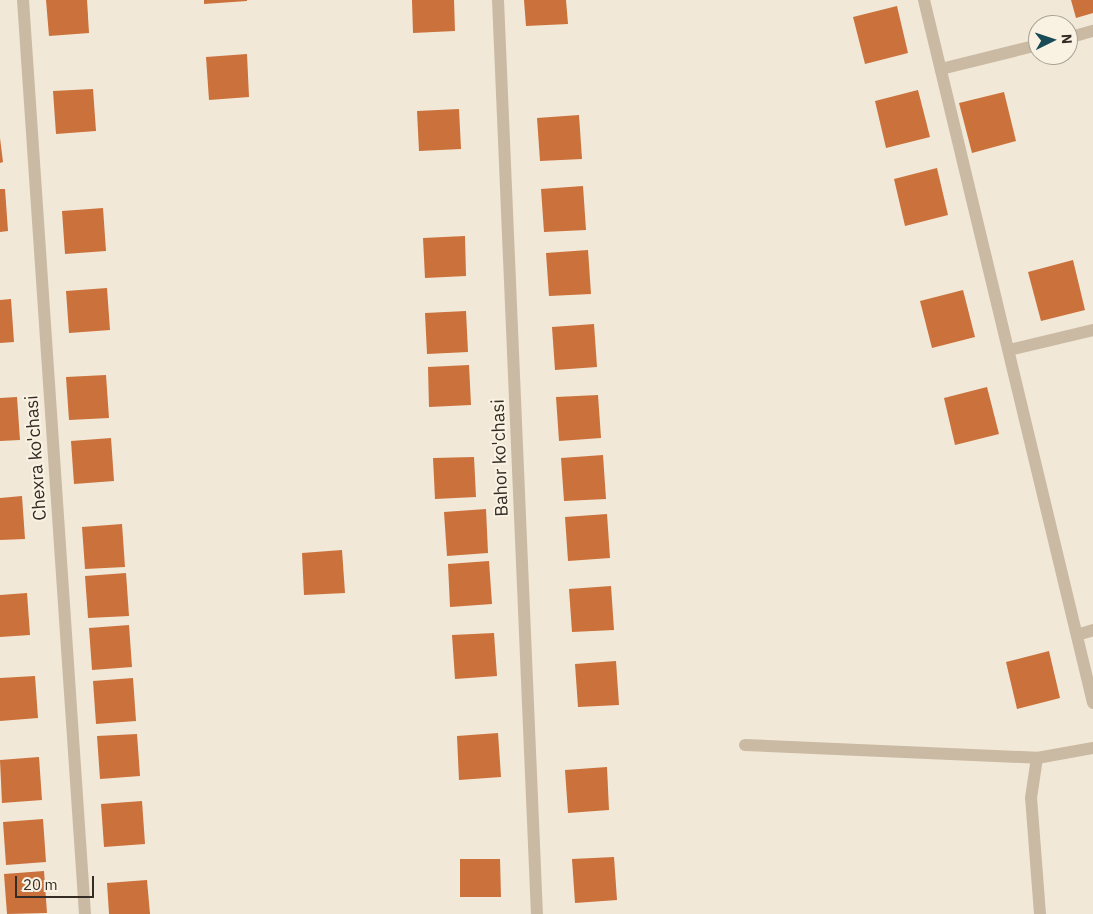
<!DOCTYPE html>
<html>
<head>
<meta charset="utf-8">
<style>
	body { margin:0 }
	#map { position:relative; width:1093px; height:914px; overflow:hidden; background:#f2e8d7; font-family:"IBM Plex Sans",sans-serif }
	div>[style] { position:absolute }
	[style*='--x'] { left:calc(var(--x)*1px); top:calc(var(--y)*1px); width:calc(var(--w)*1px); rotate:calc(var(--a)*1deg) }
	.building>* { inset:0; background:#cb713c }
	.minor>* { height:12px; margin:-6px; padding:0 6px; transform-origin:6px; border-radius:6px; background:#cabaa3 }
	span { translate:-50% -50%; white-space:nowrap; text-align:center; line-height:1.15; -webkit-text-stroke:4px #f9f2e3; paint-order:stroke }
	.street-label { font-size:18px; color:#342c25 }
	.north { position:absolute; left:1028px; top:15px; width:50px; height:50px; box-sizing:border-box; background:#f9f2e3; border:1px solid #aaa397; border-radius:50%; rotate:86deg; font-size:14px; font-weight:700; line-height:20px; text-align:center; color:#342c25 }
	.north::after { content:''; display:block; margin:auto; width:18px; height:22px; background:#194b57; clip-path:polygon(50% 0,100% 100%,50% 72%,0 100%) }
	.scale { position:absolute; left:15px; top:876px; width:79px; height:22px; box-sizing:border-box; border:2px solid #342c25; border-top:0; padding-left:6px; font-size:15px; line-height:18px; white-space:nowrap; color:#342c25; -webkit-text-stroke:4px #f9f2e3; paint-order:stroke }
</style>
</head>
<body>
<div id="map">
	<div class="building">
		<i style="clip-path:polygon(46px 0,87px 0,89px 33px,49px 36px)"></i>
		<i style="clip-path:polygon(204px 0,247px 0,247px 1px,204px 4px)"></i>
		<i style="clip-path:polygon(412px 0,454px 0,455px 31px,413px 33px)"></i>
		<i style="clip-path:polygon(524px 0,566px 0,568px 24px,526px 26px)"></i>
		<i style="clip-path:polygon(1071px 0,1093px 0,1093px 13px,1076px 18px)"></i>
		<i style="clip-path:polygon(897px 6px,908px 53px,865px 64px,853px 17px)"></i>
		<i style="clip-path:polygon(247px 54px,249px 97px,209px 100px,206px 57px)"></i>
		<i style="clip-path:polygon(93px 89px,96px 131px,56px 134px,53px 91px)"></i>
		<i style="clip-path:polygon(918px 90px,930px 137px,886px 148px,875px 101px)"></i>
		<i style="clip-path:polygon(1004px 92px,1016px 141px,972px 153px,959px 103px)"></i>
		<i style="clip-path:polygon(459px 109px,461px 149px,419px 151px,417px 111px)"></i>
		<i style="clip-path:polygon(579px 115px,582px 159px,540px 161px,537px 118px)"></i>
		<i style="clip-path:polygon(0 138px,3px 162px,0 163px)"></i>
		<i style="clip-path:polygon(937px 168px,948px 215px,905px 226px,894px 179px)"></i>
		<i style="clip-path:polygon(583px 186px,586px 230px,544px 232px,541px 189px)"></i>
		<i style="clip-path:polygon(0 189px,5px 189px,8px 231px,0 232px)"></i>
		<i style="clip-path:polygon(103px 208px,106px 251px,65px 254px,62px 211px)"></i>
		<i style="clip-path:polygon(465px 236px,466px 276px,425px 278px,423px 238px)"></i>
		<i style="clip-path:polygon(588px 250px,591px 294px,549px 296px,546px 253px)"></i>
		<i style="clip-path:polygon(1073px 260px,1085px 310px,1041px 321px,1028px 272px)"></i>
		<i style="clip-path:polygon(107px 288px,110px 330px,69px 333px,66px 291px)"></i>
		<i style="clip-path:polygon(963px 290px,975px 337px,932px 348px,920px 301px)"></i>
		<i style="clip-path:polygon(11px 299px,14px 342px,0 343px,0 300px)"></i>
		<i style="clip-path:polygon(466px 311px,468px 352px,427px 354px,425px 313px)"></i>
		<i style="clip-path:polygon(594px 324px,597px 367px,555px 370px,552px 327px)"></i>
		<i style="clip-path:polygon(469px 365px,471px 405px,429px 407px,428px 367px)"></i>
		<i style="clip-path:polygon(106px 375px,109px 418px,69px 420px,66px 377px)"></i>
		<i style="clip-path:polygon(987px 387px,999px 434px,955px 445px,944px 398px)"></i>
		<i style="clip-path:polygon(598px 395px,601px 438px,559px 441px,556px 397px)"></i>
		<i style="clip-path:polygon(17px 397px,20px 440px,0 441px,0 398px)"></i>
		<i style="clip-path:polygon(111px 438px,114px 481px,74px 484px,71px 441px)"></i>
		<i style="clip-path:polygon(603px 455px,606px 499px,564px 501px,561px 458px)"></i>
		<i style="clip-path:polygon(474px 457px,476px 497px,435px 499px,433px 458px)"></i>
		<i style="clip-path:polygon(22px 496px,25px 539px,0 540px,0 498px)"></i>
		<i style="clip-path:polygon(486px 509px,488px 553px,447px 556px,444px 512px)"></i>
		<i style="clip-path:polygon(607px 514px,610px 558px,568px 561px,565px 517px)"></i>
		<i style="clip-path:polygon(122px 524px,125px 567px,85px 569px,82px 527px)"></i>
		<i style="clip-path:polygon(342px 550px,345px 593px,304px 595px,302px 553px)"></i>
		<i style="clip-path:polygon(489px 561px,492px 604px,450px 607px,448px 564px)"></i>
		<i style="clip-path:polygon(126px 573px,129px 616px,88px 618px,85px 576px)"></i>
		<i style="clip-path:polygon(611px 586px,614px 630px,572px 632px,569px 589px)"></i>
		<i style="clip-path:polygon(27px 593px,30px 635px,0 637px,0 595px)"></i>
		<i style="clip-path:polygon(129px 625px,132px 667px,92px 670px,89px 628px)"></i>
		<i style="clip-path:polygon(494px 633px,497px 676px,455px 679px,452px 635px)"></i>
		<i style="clip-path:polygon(1049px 651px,1060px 698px,1017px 709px,1006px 662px)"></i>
		<i style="clip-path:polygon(616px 661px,619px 705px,578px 707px,575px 664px)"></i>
		<i style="clip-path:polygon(35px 676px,38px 718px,0 721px,0 678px)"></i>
		<i style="clip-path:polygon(133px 678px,136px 721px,96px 724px,93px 681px)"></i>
		<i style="clip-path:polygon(498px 733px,501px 777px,459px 780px,457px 736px)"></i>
		<i style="clip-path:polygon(137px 734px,140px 776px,100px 779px,97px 736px)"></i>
		<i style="clip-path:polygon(39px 757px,42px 800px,2px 803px,0 760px)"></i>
		<i style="clip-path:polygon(607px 767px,609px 810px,568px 813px,565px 770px)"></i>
		<i style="clip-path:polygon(142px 801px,145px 844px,104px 847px,101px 804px)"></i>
		<i style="clip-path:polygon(43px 819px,46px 862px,6px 865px,3px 822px)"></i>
		<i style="clip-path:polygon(614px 857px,617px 900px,575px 903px,572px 859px)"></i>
		<i style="clip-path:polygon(460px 859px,500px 859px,501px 897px,460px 897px)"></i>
		<i style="clip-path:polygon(44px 871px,47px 913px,7px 914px,4px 874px)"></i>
		<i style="clip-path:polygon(147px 880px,150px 914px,109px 914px,107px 883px)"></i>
	</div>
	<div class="minor">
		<i style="--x:23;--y:0;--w:916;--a:86.12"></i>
		<i style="--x:498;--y:0;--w:915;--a:87.56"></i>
		<i style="--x:924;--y:0;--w:723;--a:76.48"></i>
		<i style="--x:1068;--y:38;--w:26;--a:-16"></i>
		<i style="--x:941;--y:69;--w:100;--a:-13.9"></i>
		<i style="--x:1009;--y:350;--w:86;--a:-13.4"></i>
		<i style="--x:1077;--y:635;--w:17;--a:-17"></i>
		<i style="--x:745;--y:745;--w:292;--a:2.5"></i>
		<i style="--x:1040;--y:914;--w:116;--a:-94.4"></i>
		<i style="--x:1031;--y:798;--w:40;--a:-81.5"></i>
		<i style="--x:1037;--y:758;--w:57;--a:-10.1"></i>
	</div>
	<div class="street-label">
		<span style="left:36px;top:458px;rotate:-94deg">Chexra ko'chasi</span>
		<span style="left:500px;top:458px;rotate:-92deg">Bahor ko'chasi</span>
	</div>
	<div class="north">N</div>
	<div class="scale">20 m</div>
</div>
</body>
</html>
